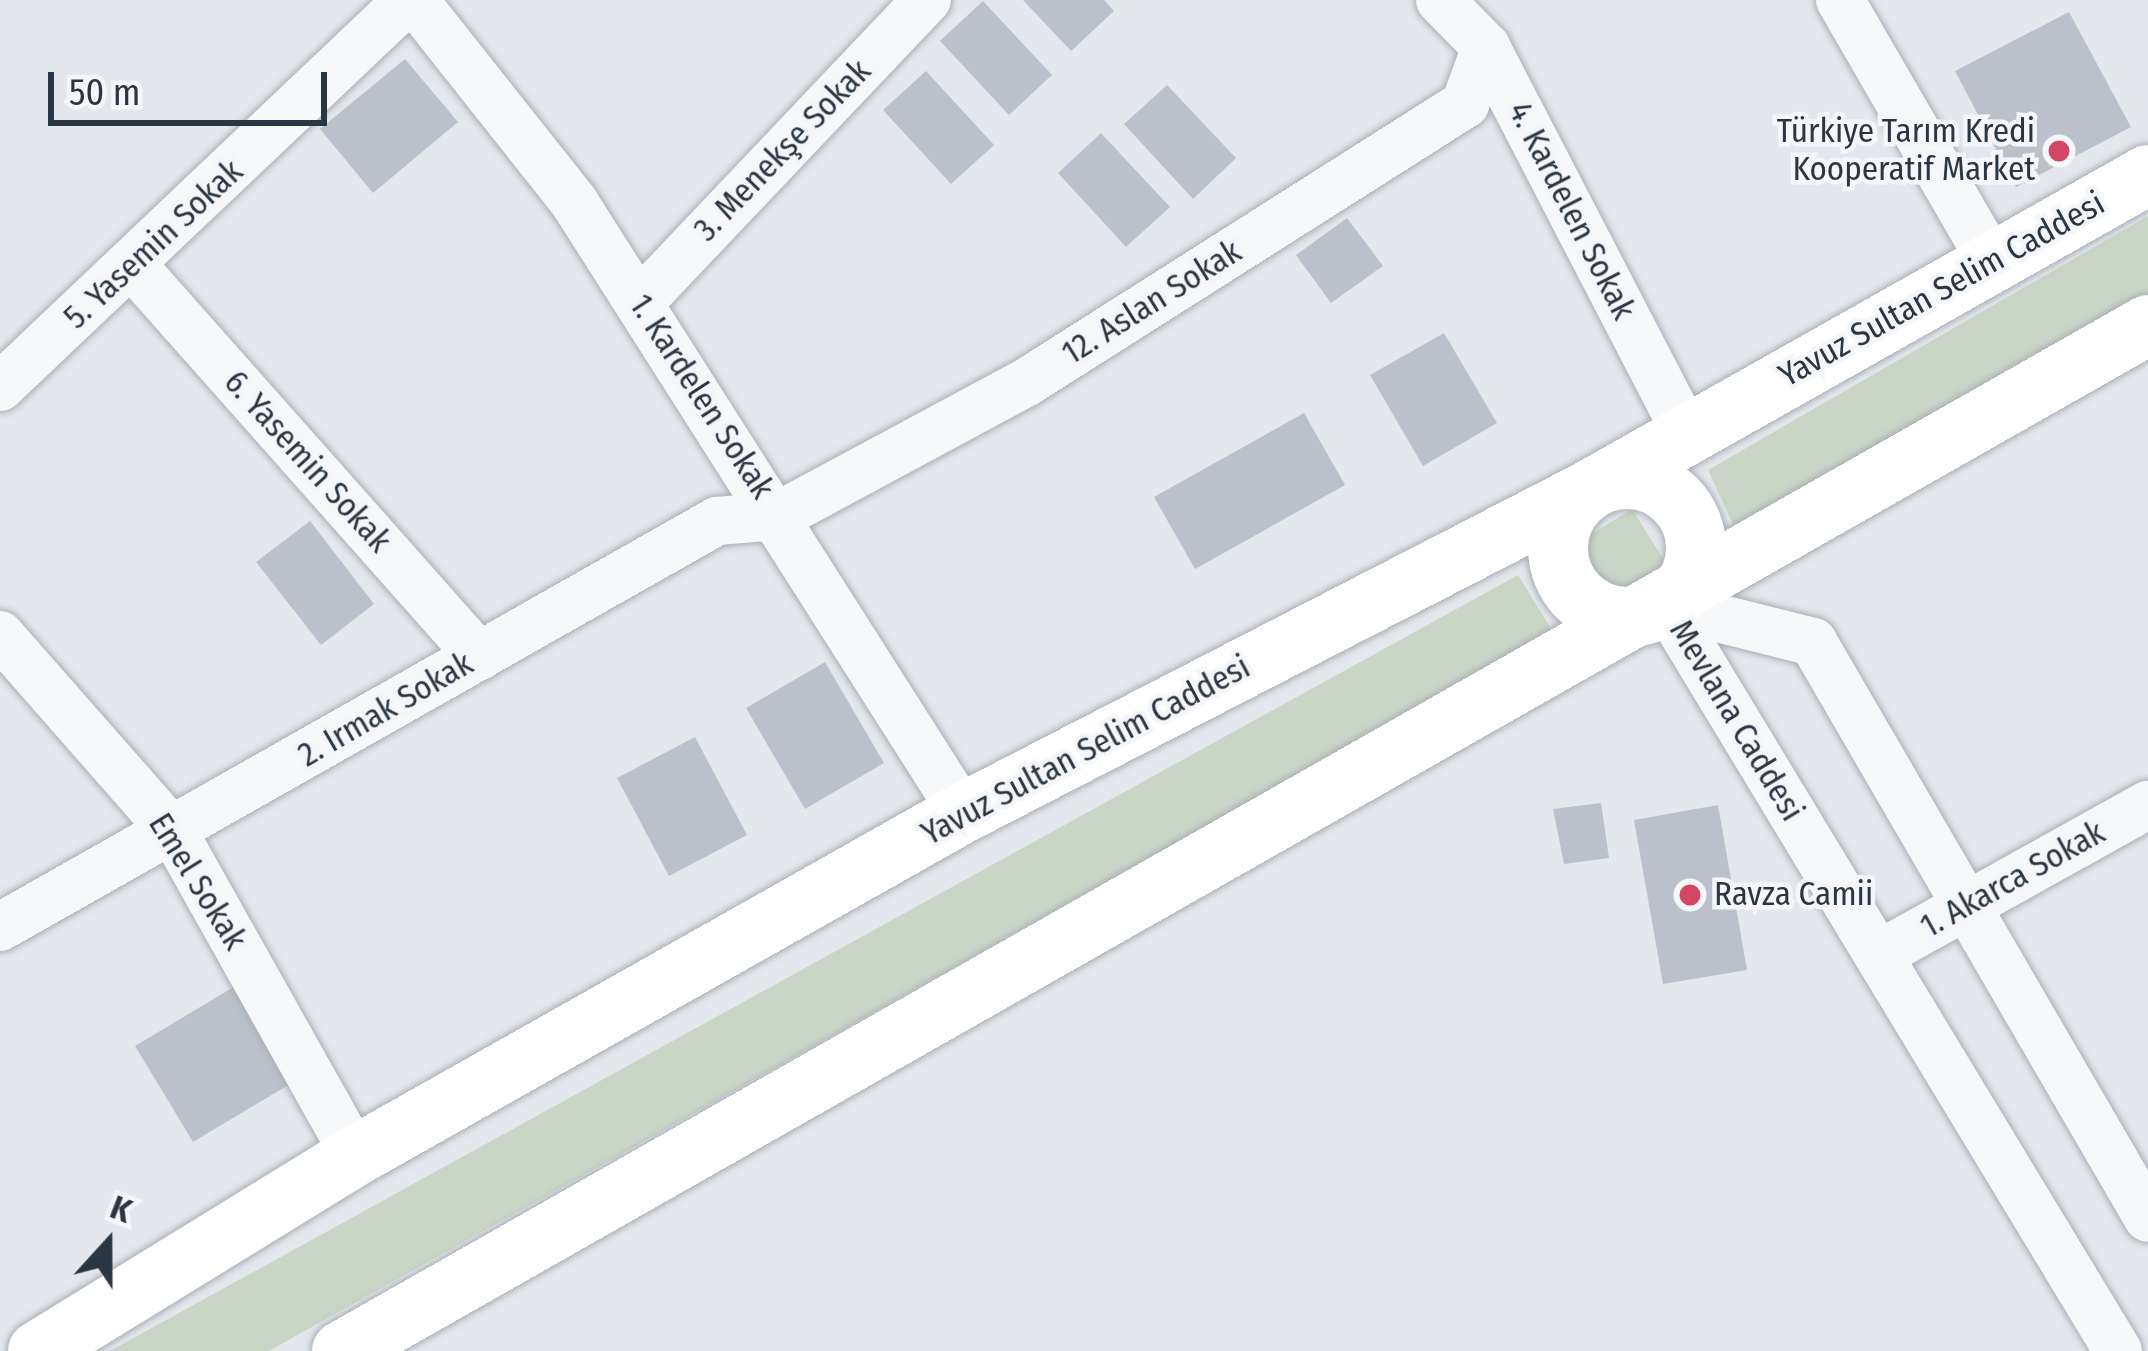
<!DOCTYPE html>
<html>
<head>
<meta charset="utf-8">
<style>
	body { margin:0 }
	#map { position:relative; width:2148px; height:1351px; overflow:hidden; background:#e4e8ec; font-family:"Fira Sans Condensed",sans-serif }
	div>[style] { position:absolute }
	[style*='--x'] { left:calc(var(--x)*1px); top:calc(var(--y)*1px); width:calc(var(--w)*1px); rotate:calc(var(--a)*1deg) }
	.green>* { inset:0; background:#cad6c5 }
	.building>* { inset:0; background:#bbc1ca }
	.roads { filter:drop-shadow(0 0 3px #a9afb7) drop-shadow(0 0 3px #a9afb7) }
	.minor>* { height:48px; margin:-24px; padding:0 24px; transform-origin:24px; border-radius:24px; background:#f7f8fa }
	.major>* { height:60px; margin:-30px; padding:0 30px; transform-origin:30px; border-radius:30px; background:#fff }
	.major>.ring { margin:-30px; padding:0; box-sizing:content-box; background:none; border:60px solid #fff; border-radius:50% }
	.dots>* { width:33px; height:33px; translate:-50% -50%; box-sizing:border-box; border:6px solid #f4f6f9; border-radius:50% }
	span { translate:-50% -50%; white-space:nowrap; text-align:center; line-height:1.15; -webkit-text-stroke:9px #f4f6f9; paint-order:stroke }
	.poi-label { font-size:33px; color:#2b3645 }
	.right { translate:-100% -50%; text-align:right }
	.left { translate:0 -50%; text-align:left }
	.street-label { font-size:33px; color:#2b3645 }
	.north { position:absolute; left:48px; top:1183px; width:120px; height:120px; -webkit-text-stroke:9px #f4f6f9; paint-order:stroke; rotate:21deg; font-size:33px; font-weight:700; line-height:48px; text-align:center; color:#2b3645 }
	.north::after { content:''; display:block; margin:auto; width:42px; height:54px; background:#2b3645; clip-path:polygon(50% 0,100% 100%,50% 72%,0 100%) }
	.scale { position:absolute; left:48px; top:72px; width:279px; height:54px; box-sizing:border-box; border:6px solid #2b3645; border-top:0; padding-left:15px; font-size:36px; line-height:42px; white-space:nowrap; color:#2b3645; -webkit-text-stroke:9px #f4f6f9; paint-order:stroke }
</style>
</head>
<body>
<div id="map">
	<div class="green">
		<i style="clip-path:polygon(2148px 216px,2148px 295px,1735px 529px,1708px 470px)"></i>
		<i style="clip-path:polygon(1632px 509px,1669px 568px,1614px 602px,1577px 543px)"></i>
		<i style="clip-path:polygon(1518px 575px,1553px 632px,269px 1351px,110px 1351px)"></i>
	</div>
	<div class="building">
		<i style="clip-path:polygon(1023px 0,1104px 0,1114px 11px,1071px 51px)"></i>
		<i style="clip-path:polygon(983px 1px,1052px 75px,1009px 115px,940px 41px)"></i>
		<i style="clip-path:polygon(2069px 12px,2131px 127px,2016px 187px,1955px 71px)"></i>
		<i style="clip-path:polygon(405px 59px,458px 122px,373px 193px,320px 129px)"></i>
		<i style="clip-path:polygon(926px 71px,994px 145px,951px 184px,883px 110px)"></i>
		<i style="clip-path:polygon(1167px 85px,1236px 158px,1193px 199px,1124px 124px)"></i>
		<i style="clip-path:polygon(1101px 133px,1170px 207px,1126px 247px,1058px 173px)"></i>
		<i style="clip-path:polygon(1347px 218px,1383px 266px,1331px 303px,1296px 255px)"></i>
		<i style="clip-path:polygon(1444px 333px,1497px 423px,1423px 466px,1370px 375px)"></i>
		<i style="clip-path:polygon(1304px 413px,1345px 485px,1195px 569px,1154px 497px)"></i>
		<i style="clip-path:polygon(310px 521px,374px 604px,321px 645px,256px 562px)"></i>
		<i style="clip-path:polygon(825px 662px,884px 763px,805px 809px,746px 708px)"></i>
		<i style="clip-path:polygon(695px 737px,747px 835px,669px 876px,617px 778px)"></i>
		<i style="clip-path:polygon(1601px 803px,1609px 858px,1564px 864px,1553px 809px)"></i>
		<i style="clip-path:polygon(1718px 805px,1747px 970px,1663px 984px,1634px 820px)"></i>
		<i style="clip-path:polygon(237px 985px,295px 1081px,193px 1142px,135px 1046px)"></i>
	</div>
	<div class="roads">
		<div class="minor">
			<i style="--x:414;--y:0;--w:258;--a:51.6"></i>
			<i style="--x:574;--y:202;--w:724;--a:57.52"></i>
			<i style="--x:1440;--y:0;--w:66;--a:45.6"></i>
			<i style="--x:1486;--y:47;--w:435;--a:62.6"></i>
			<i style="--x:1840;--y:0;--w:303;--a:59.9"></i>
			<i style="--x:135;--y:268;--w:519;--a:48.44"></i>
			<i style="--x:640;--y:302;--w:417;--a:-46.5"></i>
			<i style="--x:0;--y:387;--w:562;--a:-43.49"></i>
			<i style="--x:1666;--y:605;--w:872;--a:58.79"></i>
			<i style="--x:1666;--y:605;--w:152;--a:14.1"></i>
			<i style="--x:1813;--y:642;--w:666;--a:59.82"></i>
			<i style="--x:0;--y:635;--w:264;--a:48.7"></i>
			<i style="--x:174;--y:833;--w:370;--a:60.7"></i>
			<i style="--x:0;--y:927;--w:824;--a:-29.52"></i>
			<i style="--x:717;--y:521;--w:61;--a:-4.7"></i>
			<i style="--x:778;--y:516;--w:283;--a:-28.3"></i>
			<i style="--x:1027;--y:382;--w:519;--a:-32.4"></i>
			<i style="--x:1465;--y:104;--w:61;--a:-69.8"></i>
			<i style="--x:1878;--y:955;--w:309;--a:-29.1"></i>
		</div>
		<div class="major">
			<i class="ring" style="left:1558px;top:479px;width:78px;height:78px"></i>
			<i style="--x:38;--y:1351;--w:372;--a:-31.6"></i>
			<i style="--x:355;--y:1156;--w:698;--a:-29.43"></i>
			<i style="--x:963;--y:813;--w:701;--a:-27.26"></i>
			<i style="--x:1586;--y:492;--w:645;--a:-29.43"></i>
			<i style="--x:342;--y:1351;--w:2077;--a:-29.6"></i>
		</div>
	</div>
	<div class="dots">
		<i style="left:2059px;top:151px;background:#d34765"></i>
		<i style="left:1690px;top:895px;background:#d34765"></i>
	</div>
	<div class="poi-label">
		<span class="right" style="left:2035px;top:151px">Türkiye Tarım Kredi<br>Kooperatif Market</span>
		<span class="left" style="left:1714px;top:895px">Ravza Camii</span>
	</div>
	<div class="street-label">
		<span style="left:783px;top:151px;rotate:-46deg">3. Menekşe Sokak</span>
		<span style="left:1571px;top:211px;rotate:63deg">4. Kardelen Sokak</span>
		<span style="left:154px;top:245px;rotate:-43deg">5. Yasemin Sokak</span>
		<span style="left:1942px;top:290px;rotate:-29deg">Yavuz Sultan Selim Caddesi</span>
		<span style="left:1152px;top:303px;rotate:-32deg">12. Aslan Sokak</span>
		<span style="left:701px;top:397px;rotate:57deg">1. Kardelen Sokak</span>
		<span style="left:307px;top:462px;rotate:48deg">6. Yasemin Sokak</span>
		<span style="left:386px;top:710px;rotate:-30deg">2. Irmak Sokak</span>
		<span style="left:1736px;top:721px;rotate:59deg">Mevlana Caddesi</span>
		<span style="left:1086px;top:751px;rotate:-28deg">Yavuz Sultan Selim Caddesi</span>
		<span style="left:2013px;top:880px;rotate:-29deg">1. Akarca Sokak</span>
		<span style="left:197px;top:882px;rotate:58deg">Emel Sokak</span>
	</div>
	<div class="north">K</div>
	<div class="scale">50 m</div>
</div>
</body>
</html>
